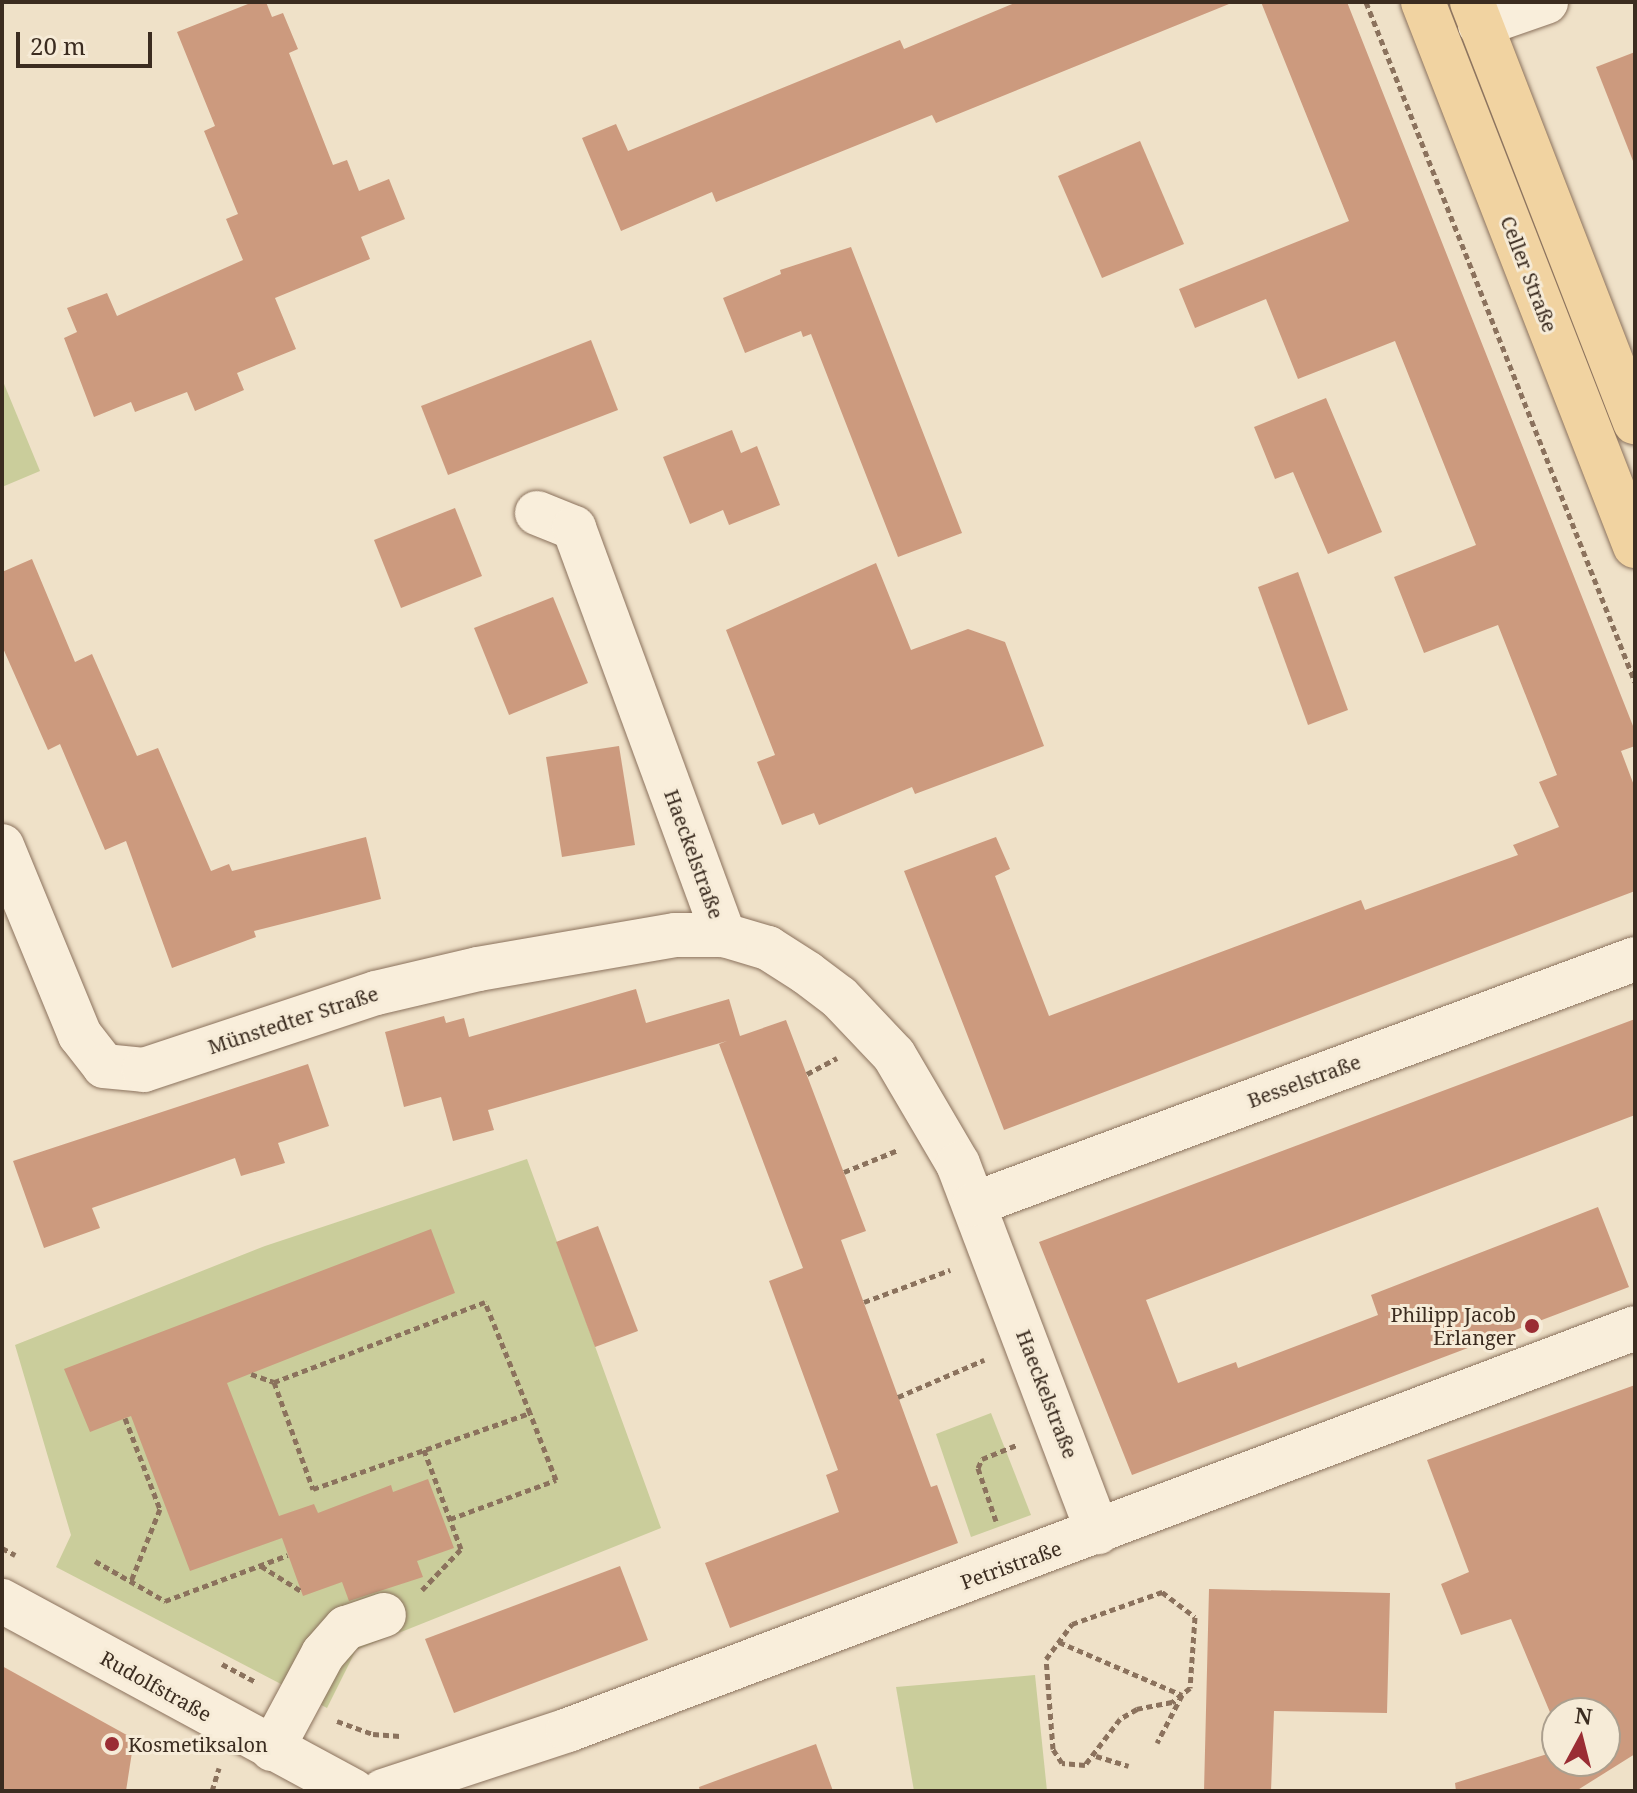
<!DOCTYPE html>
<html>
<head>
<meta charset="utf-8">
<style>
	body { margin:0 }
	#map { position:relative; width:1637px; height:1793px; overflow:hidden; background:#efe1c8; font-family:"Noto Serif",serif }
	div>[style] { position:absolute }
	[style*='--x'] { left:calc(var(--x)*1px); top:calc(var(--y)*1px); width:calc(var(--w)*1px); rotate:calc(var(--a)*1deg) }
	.green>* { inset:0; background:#cacd9b }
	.building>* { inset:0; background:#cc9a7e }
	.path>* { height:5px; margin-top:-2.5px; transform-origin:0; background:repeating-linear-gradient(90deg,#8b725d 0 6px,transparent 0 10px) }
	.roads { filter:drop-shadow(0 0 2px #8b725d) drop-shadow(0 0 2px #8b725d) }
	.minor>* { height:44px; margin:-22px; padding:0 22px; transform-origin:22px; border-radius:22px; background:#f9eedb }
	.major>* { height:44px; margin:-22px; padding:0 22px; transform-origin:22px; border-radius:22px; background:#f1d3a1 }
	.dots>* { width:22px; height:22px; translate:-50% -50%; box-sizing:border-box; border:4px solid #f6ebd7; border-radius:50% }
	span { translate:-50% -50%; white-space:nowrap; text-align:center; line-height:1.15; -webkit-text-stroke:6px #f6ebd7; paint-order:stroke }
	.street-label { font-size:20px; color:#3b2c20 }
	.poi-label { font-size:20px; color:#3b2c20 }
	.right { translate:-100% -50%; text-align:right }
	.left { translate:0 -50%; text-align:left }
	.frame { position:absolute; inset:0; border:4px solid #3b2c20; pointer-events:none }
	.north { position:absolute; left:1541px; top:1697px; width:80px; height:80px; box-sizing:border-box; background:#f6ebd7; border:2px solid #ab9f8e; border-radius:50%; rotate:7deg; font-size:22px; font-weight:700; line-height:32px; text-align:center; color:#3b2c20 }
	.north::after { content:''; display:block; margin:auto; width:28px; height:36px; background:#9a2d34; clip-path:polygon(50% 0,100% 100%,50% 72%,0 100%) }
	.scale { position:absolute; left:16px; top:32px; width:136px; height:36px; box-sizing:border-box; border:4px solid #3b2c20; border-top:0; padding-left:10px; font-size:24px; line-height:28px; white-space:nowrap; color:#3b2c20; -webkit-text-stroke:6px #f6ebd7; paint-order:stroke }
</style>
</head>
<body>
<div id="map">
	<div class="green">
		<i style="clip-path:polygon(2px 379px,40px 471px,2px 487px)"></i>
		<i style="clip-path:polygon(527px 1159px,661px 1528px,356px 1650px,327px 1708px,56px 1567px,71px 1535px,15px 1345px,265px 1246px)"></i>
		<i style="clip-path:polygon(991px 1413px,1031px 1515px,971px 1537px,936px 1434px)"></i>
		<i style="clip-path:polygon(1035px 1675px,1047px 1791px,914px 1791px,896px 1687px)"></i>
	</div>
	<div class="building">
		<i style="clip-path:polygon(253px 2px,266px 2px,272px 17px,283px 13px,298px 49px,289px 53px,333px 165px,347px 160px,359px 191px,389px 179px,405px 219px,361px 237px,370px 259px,275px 298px,296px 349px,237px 373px,244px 390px,195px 411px,187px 392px,135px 412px,131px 402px,94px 417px,64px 338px,77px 332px,67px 308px,107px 293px,117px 316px,243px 260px,226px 219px,238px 214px,204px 131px,215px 126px,177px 32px)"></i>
		<i style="clip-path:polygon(1017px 2px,1229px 4px,936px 123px,932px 115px,716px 202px,712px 192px,621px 231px,582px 138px,616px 124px,628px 151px,900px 40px,904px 49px)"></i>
		<i style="clip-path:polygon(1261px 2px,1347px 2px,1635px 731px,1635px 746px,1621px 751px,1635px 788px,1635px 891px,1004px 1130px,904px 871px,996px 837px,1010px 869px,995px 876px,1049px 1016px,1361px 900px,1365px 910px,1518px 855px,1513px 845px,1559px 827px,1539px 782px,1557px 775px,1498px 625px,1424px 653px,1394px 577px,1476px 545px,1395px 341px,1298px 379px,1266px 299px,1195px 328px,1179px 289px,1349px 221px)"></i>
		<i style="clip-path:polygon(1635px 52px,1635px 161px,1633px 161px,1596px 67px)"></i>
		<i style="clip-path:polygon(1140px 141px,1184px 244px,1102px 278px,1058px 176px)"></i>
		<i style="clip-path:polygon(851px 247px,962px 533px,898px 557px,811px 334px,803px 337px,801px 331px,745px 353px,723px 298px,781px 274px,780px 270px)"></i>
		<i style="clip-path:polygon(591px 340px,618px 410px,448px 475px,421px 406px)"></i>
		<i style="clip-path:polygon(1326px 398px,1382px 532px,1328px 554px,1293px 472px,1275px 479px,1254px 427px)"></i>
		<i style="clip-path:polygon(732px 430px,741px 453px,757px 446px,780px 505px,729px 525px,723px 510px,690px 524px,663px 457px)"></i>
		<i style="clip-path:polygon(455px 508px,482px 576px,401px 608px,374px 540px)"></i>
		<i style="clip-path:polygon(32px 559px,75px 662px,92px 654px,137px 756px,158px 748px,211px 871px,229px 864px,232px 871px,366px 837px,381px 899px,254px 931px,256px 937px,172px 968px,126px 841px,105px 850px,60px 744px,48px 750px,2px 646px,2px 572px)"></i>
		<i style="clip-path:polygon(876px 563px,911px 650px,968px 629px,1005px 642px,1044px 746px,915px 794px,912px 787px,819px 825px,814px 813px,782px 825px,757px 762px,775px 755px,726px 630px)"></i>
		<i style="clip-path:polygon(1298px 572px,1348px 710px,1308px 725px,1258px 587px)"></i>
		<i style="clip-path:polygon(553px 597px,588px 683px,509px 715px,474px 628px)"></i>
		<i style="clip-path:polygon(619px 746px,635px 845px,562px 857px,546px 757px)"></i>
		<i style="clip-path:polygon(636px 989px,646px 1023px,729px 999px,740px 1036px,786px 1020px,866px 1231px,841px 1240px,931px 1487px,937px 1485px,958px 1543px,730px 1628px,705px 1563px,839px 1512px,826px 1475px,838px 1470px,769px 1281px,803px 1268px,719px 1044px,727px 1041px,488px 1110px,494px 1130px,453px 1141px,441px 1097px,404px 1107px,385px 1032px,444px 1016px,446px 1023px,464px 1018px,469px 1037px)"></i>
		<i style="clip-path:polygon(1635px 1019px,1635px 1115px,1146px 1300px,1178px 1383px,1236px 1362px,1238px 1368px,1378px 1315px,1371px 1295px,1598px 1207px,1629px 1287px,1132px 1475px,1039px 1242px)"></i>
		<i style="clip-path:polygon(308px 1064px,329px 1126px,278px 1143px,285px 1163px,241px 1176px,235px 1158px,92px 1208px,100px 1228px,44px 1248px,13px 1161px)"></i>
		<i style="clip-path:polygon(598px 1226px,638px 1331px,595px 1347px,556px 1242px)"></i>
		<i style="clip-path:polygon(431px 1229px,455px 1293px,227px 1383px,279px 1516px,314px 1504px,318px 1513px,391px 1485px,393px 1492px,428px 1479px,454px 1548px,417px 1561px,423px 1577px,349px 1601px,342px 1582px,303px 1596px,282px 1538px,190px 1571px,131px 1416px,90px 1432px,64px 1369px)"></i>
		<i style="clip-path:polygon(1635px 1385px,1635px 1754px,1576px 1791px,1456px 1791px,1455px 1783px,1557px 1751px,1557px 1761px,1605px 1761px,1605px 1713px,1557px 1713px,1557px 1729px,1511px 1619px,1461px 1635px,1441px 1584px,1469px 1572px,1427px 1460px)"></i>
		<i style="clip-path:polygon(620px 1566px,648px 1640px,454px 1713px,425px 1639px)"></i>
		<i style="clip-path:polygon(1209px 1589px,1390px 1593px,1387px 1713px,1274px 1711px,1271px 1791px,1204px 1791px)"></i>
		<i style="clip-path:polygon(2px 1666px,134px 1739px,126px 1791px,2px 1791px)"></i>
		<i style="clip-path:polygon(816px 1744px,833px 1791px,700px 1791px,699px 1787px)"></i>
	</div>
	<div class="path">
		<i style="--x:1366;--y:2;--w:731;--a:68.42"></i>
		<i style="--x:807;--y:1074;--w:34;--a:-28"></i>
		<i style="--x:844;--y:1172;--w:58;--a:-22.2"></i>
		<i style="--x:864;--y:1302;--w:92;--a:-20.4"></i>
		<i style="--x:251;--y:1374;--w:24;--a:19"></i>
		<i style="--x:274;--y:1382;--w:114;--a:70"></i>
		<i style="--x:313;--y:1489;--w:230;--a:-19.3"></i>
		<i style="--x:530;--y:1413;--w:120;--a:-112.1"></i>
		<i style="--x:485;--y:1302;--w:226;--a:159.2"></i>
		<i style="--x:898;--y:1397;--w:94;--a:-23.3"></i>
		<i style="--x:125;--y:1418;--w:97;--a:69"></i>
		<i style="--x:160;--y:1509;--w:78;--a:111.9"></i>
		<i style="--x:450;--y:1519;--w:113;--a:-20.2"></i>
		<i style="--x:556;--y:1480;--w:72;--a:-111.2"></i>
		<i style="--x:996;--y:1521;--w:56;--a:-108.8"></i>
		<i style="--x:978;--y:1468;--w:10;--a:-66"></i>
		<i style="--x:982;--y:1459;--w:37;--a:-22"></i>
		<i style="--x:2;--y:1548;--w:15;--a:28"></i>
		<i style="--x:95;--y:1561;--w:81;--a:29.7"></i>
		<i style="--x:165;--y:1601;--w:131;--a:-20.5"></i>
		<i style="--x:261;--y:1566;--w:47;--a:32"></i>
		<i style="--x:422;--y:1590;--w:57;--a:-46.4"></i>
		<i style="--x:461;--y:1549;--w:106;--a:-110.5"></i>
		<i style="--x:1162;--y:1592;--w:41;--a:37.1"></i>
		<i style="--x:1195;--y:1617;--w:71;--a:94"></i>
		<i style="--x:1190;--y:1688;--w:23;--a:142"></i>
		<i style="--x:1172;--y:1702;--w:36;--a:169"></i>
		<i style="--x:1137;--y:1709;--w:20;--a:150"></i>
		<i style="--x:1120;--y:1719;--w:58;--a:127.3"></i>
		<i style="--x:1085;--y:1765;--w:23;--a:-175"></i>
		<i style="--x:1062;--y:1763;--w:17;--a:-123"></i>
		<i style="--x:1053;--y:1749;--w:90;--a:-94.4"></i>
		<i style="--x:1046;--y:1659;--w:44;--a:-53.4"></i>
		<i style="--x:1072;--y:1624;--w:96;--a:-19.6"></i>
		<i style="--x:1059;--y:1642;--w:134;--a:23.3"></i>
		<i style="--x:1182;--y:1695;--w:54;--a:117.5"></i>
		<i style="--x:222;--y:1664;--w:38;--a:28"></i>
		<i style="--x:337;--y:1721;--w:38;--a:20"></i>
		<i style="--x:373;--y:1734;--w:27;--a:4"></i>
		<i style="--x:1096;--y:1756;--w:34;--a:17"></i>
		<i style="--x:212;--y:1791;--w:24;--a:-73"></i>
	</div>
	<div class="roads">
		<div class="minor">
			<i style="--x:1480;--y:25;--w:70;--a:-19.2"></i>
			<i style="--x:537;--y:513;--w:40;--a:22"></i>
			<i style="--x:574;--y:528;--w:434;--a:69.8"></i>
			<i style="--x:2;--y:846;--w:204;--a:67.6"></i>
			<i style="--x:80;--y:1035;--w:39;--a:52"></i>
			<i style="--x:104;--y:1066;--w:40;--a:5.7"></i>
			<i style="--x:144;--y:1070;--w:244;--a:-18.4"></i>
			<i style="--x:376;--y:993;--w:105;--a:-13.2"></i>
			<i style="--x:478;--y:969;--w:200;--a:-9.8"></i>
			<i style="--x:675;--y:935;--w:49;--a:0"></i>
			<i style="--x:724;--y:935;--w:46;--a:16.5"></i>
			<i style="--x:768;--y:948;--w:46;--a:32.7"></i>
			<i style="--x:807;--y:973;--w:40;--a:37"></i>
			<i style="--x:839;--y:997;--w:80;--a:46.5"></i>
			<i style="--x:894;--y:1055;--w:126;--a:59.6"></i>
			<i style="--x:958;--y:1164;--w:394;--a:69.2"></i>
			<i style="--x:974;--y:1204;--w:705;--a:-20.34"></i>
			<i style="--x:2;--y:1601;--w:399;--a:28.4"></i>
			<i style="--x:272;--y:1749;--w:108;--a:-61.8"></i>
			<i style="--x:323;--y:1654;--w:35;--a:-49"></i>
			<i style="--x:346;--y:1628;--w:40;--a:-18.9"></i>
			<i style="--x:383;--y:1791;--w:195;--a:-18.2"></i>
			<i style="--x:568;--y:1730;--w:1140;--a:-20.64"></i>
		</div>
		<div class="major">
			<i style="--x:1423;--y:2;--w:584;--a:68.71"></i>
			<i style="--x:1472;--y:2;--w:451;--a:68.8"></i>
		</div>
	</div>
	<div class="dots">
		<i style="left:1532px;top:1326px;background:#9a2d34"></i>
		<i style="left:112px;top:1744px;background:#9a2d34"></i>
	</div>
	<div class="street-label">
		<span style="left:1529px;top:274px;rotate:69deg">Celler Straße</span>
		<span style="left:694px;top:854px;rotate:70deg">Haeckelstraße</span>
		<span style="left:293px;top:1020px;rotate:-18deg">Münstedter Straße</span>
		<span style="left:1304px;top:1081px;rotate:-20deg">Besselstraße</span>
		<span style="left:1047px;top:1394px;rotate:69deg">Haeckelstraße</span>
		<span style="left:1011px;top:1565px;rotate:-20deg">Petristraße</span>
		<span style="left:156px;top:1686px;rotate:29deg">Rudolfstraße</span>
	</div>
	<div class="poi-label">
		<span class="right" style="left:1516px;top:1326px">Philipp Jacob<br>Erlanger</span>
		<span class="left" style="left:128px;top:1744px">Kosmetiksalon</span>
	</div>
	<div class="frame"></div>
	<div class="north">N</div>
	<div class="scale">20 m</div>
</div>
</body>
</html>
